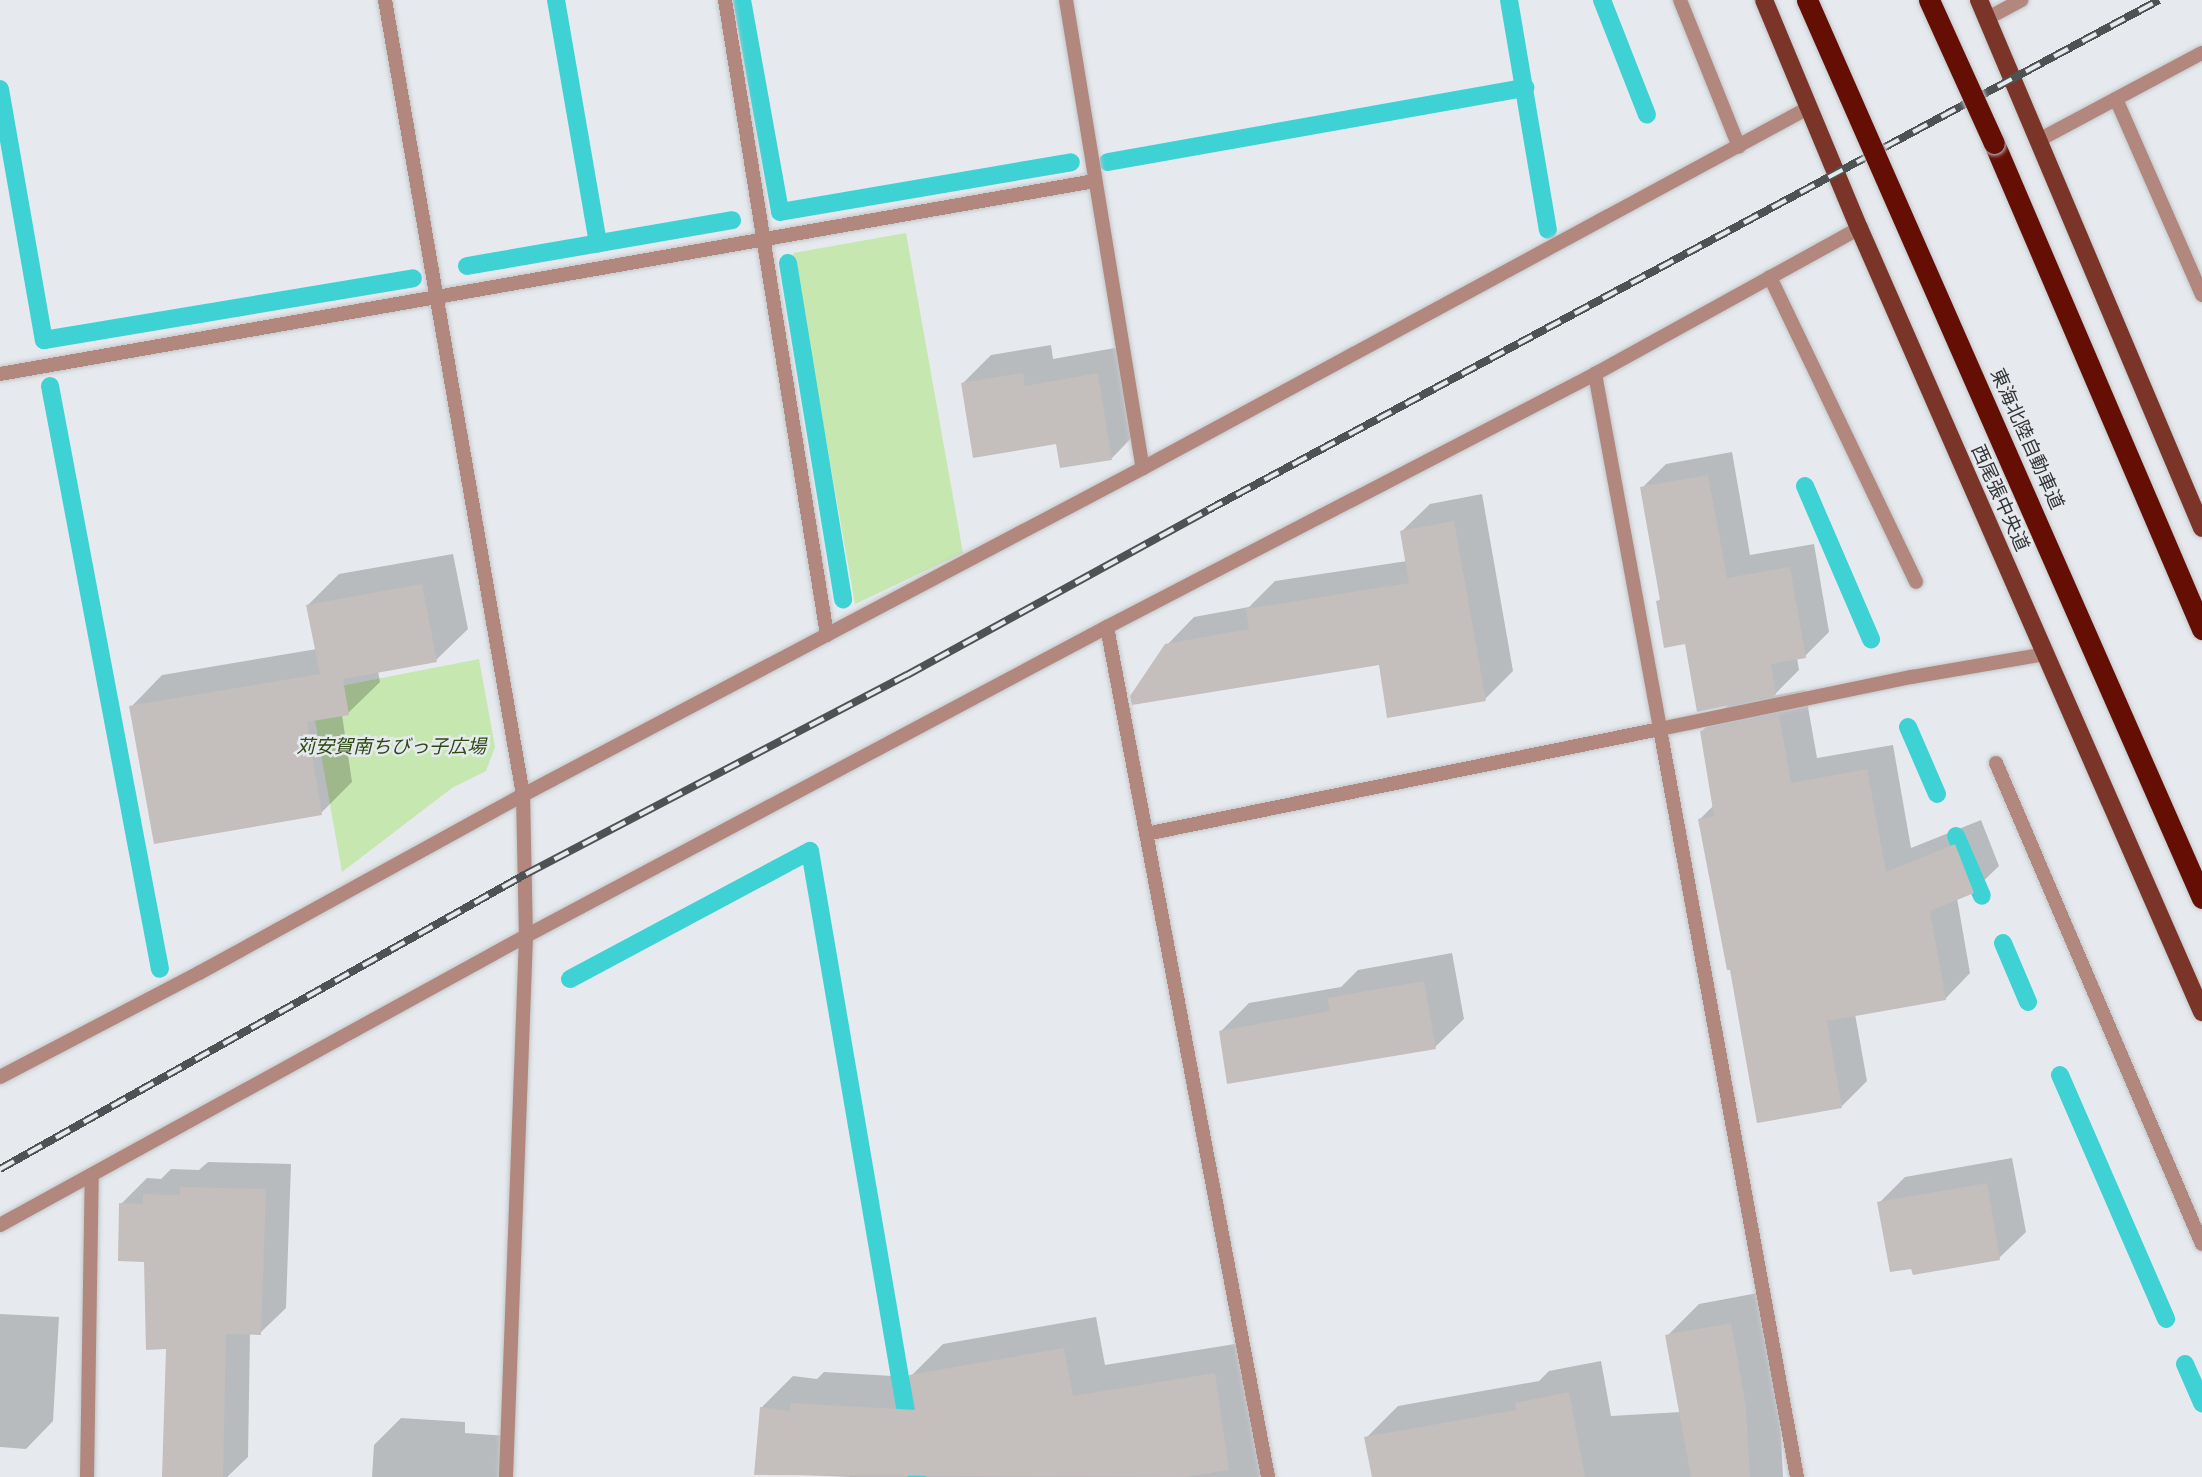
<!DOCTYPE html>
<html>
<head>
<meta charset="utf-8">
<style>
	body { margin:0 }
	#map { position:relative; width:2202px; height:1477px; overflow:hidden; background:#e6eaee; font-family:"Crimson Pro","Noto Sans JP",serif }
	div>[style] { position:absolute }
	[style*='--x'] { left:calc(var(--x)*1px); top:calc(var(--y)*1px); width:calc(var(--w)*1px); rotate:calc(var(--a)*1deg) }
	.green>* { inset:0; background:#c6e7af }
	.shadow>* { inset:0; background:#0003 }
	.stream>* { height:18px; margin:-9px; padding:0 9px; transform-origin:9px; border-radius:9px; background:#3fd2d5 }
	.building>* { inset:0; background:#c4bebd }
	.roads { filter:drop-shadow(0 0 2px #c2c6c9) drop-shadow(0 0 2px #c2c6c9) }
	.minor>* { height:14px; margin:-7px; padding:0 7px; transform-origin:7px; border-radius:7px; background:#b1877e }
	.primary>* { height:18px; margin:-9px; padding:0 9px; transform-origin:9px; border-radius:9px; background:#7b3428 }
	.motorway>* { height:21px; margin:-10.5px; padding:0 10.5px; transform-origin:10.5px; border-radius:10.5px; background:#650f04 }
	.rail>* { height:8px; margin-top:-4px; transform-origin:0; background:repeating-linear-gradient(90deg,#e6eaee 0 16px,#4f5253 0 32px); box-sizing:border-box; border-block:2px solid #4f5253 }
	.bridges { filter:drop-shadow(0 0 2px #c2c6c9) drop-shadow(0 0 2px #c2c6c9) }
	.motorway-bridge>* { height:21px; margin:-10.5px; padding:0 10.5px; transform-origin:10.5px; border-radius:10.5px; background:#650f04 }
	span { translate:-50% -50%; white-space:nowrap; text-align:center; line-height:1.15; -webkit-text-stroke:5px #e6eaee; paint-order:stroke }
	.street-label { font-size:19px; color:#323435 }
	.park-label { font-size:19px; color:#2c490f; font-style:italic }
</style>
</head>
<body>
<div id="map">
	<div class="green">
		<i style="clip-path:polygon(906px 233px,963px 553px,855px 604px,793px 253px)"></i>
		<i style="clip-path:polygon(479px 659px,495px 747px,486px 771px,452px 788px,342px 872px,310px 692px)"></i>
	</div>
	<div class="shadow">
		<i style="clip-path:polygon(1051px 345px,1053px 359px,1126px 346px,1140px 429px,1112px 458px,1057px 442px,962px 384px,991px 355px)"></i>
		<i style="clip-path:polygon(1732px 452px,1750px 555px,1814px 544px,1829px 632px,1805px 656px,1797px 658px,1799px 670px,1773px 696px,1805px 690px,1817px 758px,1893px 745px,1911px 848px,1981px 820px,1999px 866px,1973px 891px,1957px 898px,1970px 973px,1945px 999px,1855px 1014px,1867px 1081px,1842px 1106px,1731px 968px,1700px 819px,1714px 805px,1702px 731px,1730px 703px,1658px 601px,1661px 598px,1642px 488px,1666px 464px)"></i>
		<i style="clip-path:polygon(1482px 494px,1513px 671px,1485px 699px,1381px 663px,1166px 646px,1194px 617px,1249px 607px,1275px 581px,1407px 561px,1402px 531px,1430px 504px)"></i>
		<i style="clip-path:polygon(453px 554px,468px 629px,436px 660px,378px 671px,380px 682px,348px 713px,342px 715px,352px 782px,321px 813px,131px 707px,162px 675px,317px 649px,308px 605px,339px 574px)"></i>
		<i style="clip-path:polygon(1452px 953px,1464px 1019px,1435px 1047px,1221px 1031px,1249px 1003px,1341px 987px,1358px 970px)"></i>
		<i style="clip-path:polygon(2012px 1158px,2026px 1232px,1999px 1258px,1879px 1203px,1905px 1177px)"></i>
		<i style="clip-path:polygon(208px 1162px,291px 1164px,286px 1308px,260px 1333px,250px 1333px,248px 1457px,227px 1477px,164px 1477px,167px 1348px,146px 1260px,121px 1204px,147px 1178px,161px 1179px,171px 1169px,199px 1170px)"></i>
		<i style="clip-path:polygon(1763px 1292px,1778px 1373px,1783px 1477px,1373px 1477px,1366px 1438px,1398px 1406px,1539px 1381px,1549px 1371px,1601px 1361px,1611px 1416px,1681px 1412px,1667px 1336px,1699px 1304px)"></i>
		<i style="clip-path:polygon(0 1314px,59px 1317px,53px 1421px,26px 1449px,0 1447px)"></i>
		<i style="clip-path:polygon(1096px 1317px,1105px 1365px,1247px 1342px,1266px 1477px,851px 1477px,756px 1473px,761px 1408px,793px 1376px,817px 1379px,824px 1372px,910px 1377px,943px 1344px)"></i>
		<i style="clip-path:polygon(401px 1418px,465px 1422px,465px 1433px,507px 1436px,505px 1477px,372px 1477px,374px 1445px)"></i>
	</div>
	<div class="stream">
		<i style="--x:556;--y:0;--w:247;--a:80.2"></i>
		<i style="--x:742;--y:0;--w:215;--a:79.8"></i>
		<i style="--x:780;--y:212;--w:295;--a:-9.7"></i>
		<i style="--x:1509;--y:0;--w:233;--a:80.4"></i>
		<i style="--x:1602;--y:0;--w:123;--a:68.6"></i>
		<i style="--x:0;--y:89;--w:255;--a:80.1"></i>
		<i style="--x:44;--y:340;--w:374;--a:-9.5"></i>
		<i style="--x:1108;--y:162;--w:424;--a:-10.1"></i>
		<i style="--x:788;--y:263;--w:341;--a:80.7"></i>
		<i style="--x:467;--y:266;--w:269;--a:-9.8"></i>
		<i style="--x:50;--y:386;--w:593;--a:79.32"></i>
		<i style="--x:1805;--y:486;--w:167;--a:66.7"></i>
		<i style="--x:1908;--y:727;--w:73;--a:66.6"></i>
		<i style="--x:1956;--y:836;--w:65;--a:66.6"></i>
		<i style="--x:2003;--y:943;--w:64;--a:67"></i>
		<i style="--x:570;--y:979;--w:272;--a:-28.1"></i>
		<i style="--x:810;--y:851;--w:635;--a:80.3"></i>
		<i style="--x:2060;--y:1075;--w:266;--a:66.5"></i>
		<i style="--x:2185;--y:1364;--w:43;--a:66.4"></i>
	</div>
	<div class="building">
		<i style="clip-path:polygon(1023px 373px,1025px 386px,1098px 373px,1112px 460px,1060px 468px,1056px 444px,973px 458px,961px 383px)"></i>
		<i style="clip-path:polygon(1708px 475px,1727px 578px,1790px 567px,1806px 658px,1771px 664px,1776px 695px,1697px 712px,1685px 644px,1664px 648px,1656px 601px,1660px 600px,1640px 487px)"></i>
		<i style="clip-path:polygon(1454px 521px,1486px 701px,1387px 718px,1379px 665px,1132px 705px,1130px 696px,1165px 644px,1249px 629px,1246px 609px,1409px 583px,1400px 531px)"></i>
		<i style="clip-path:polygon(422px 584px,437px 662px,343px 679px,349px 715px,307px 722px,322px 815px,154px 844px,129px 706px,320px 674px,306px 605px)"></i>
		<i style="clip-path:polygon(1779px 714px,1791px 783px,1867px 769px,1886px 872px,1955px 844px,1974px 893px,1930px 911px,1946px 1000px,1827px 1021px,1842px 1108px,1757px 1123px,1730px 970px,1727px 970px,1698px 819px,1714px 816px,1700px 731px)"></i>
		<i style="clip-path:polygon(1424px 981px,1436px 1049px,1227px 1084px,1219px 1031px,1330px 1011px,1327px 998px)"></i>
		<i style="clip-path:polygon(1987px 1183px,2000px 1260px,1913px 1275px,1911px 1269px,1890px 1272px,1877px 1202px)"></i>
		<i style="clip-path:polygon(180px 1187px,266px 1189px,261px 1335px,226px 1334px,223px 1477px,162px 1477px,166px 1349px,146px 1350px,144px 1262px,118px 1261px,119px 1203px,143px 1204px,143px 1194px,180px 1195px)"></i>
		<i style="clip-path:polygon(1731px 1323px,1746px 1407px,1750px 1477px,1691px 1477px,1665px 1335px)"></i>
		<i style="clip-path:polygon(1064px 1348px,1073px 1396px,1215px 1373px,1229px 1470px,1184px 1477px,754px 1475px,760px 1407px,790px 1411px,790px 1403px,916px 1410px,909px 1375px)"></i>
		<i style="clip-path:polygon(1569px 1392px,1585px 1477px,1372px 1477px,1364px 1437px,1516px 1410px,1515px 1403px)"></i>
	</div>
	<div class="roads">
		<div class="minor">
			<i style="--x:385;--y:0;--w:807;--a:80.15"></i>
			<i style="--x:523;--y:795;--w:141;--a:88.8"></i>
			<i style="--x:526;--y:936;--w:541;--a:92.12"></i>
			<i style="--x:725;--y:0;--w:643;--a:80.87"></i>
			<i style="--x:1066;--y:0;--w:474;--a:80.7"></i>
			<i style="--x:1680;--y:0;--w:158;--a:68.1"></i>
			<i style="--x:1986;--y:19;--w:40;--a:-28"></i>
			<i style="--x:2116;--y:99;--w:214;--a:66.3"></i>
			<i style="--x:2037;--y:141;--w:187;--a:-28.1"></i>
			<i style="--x:1770;--y:277;--w:338;--a:64.4"></i>
			<i style="--x:0;--y:374;--w:1112;--a:-10"></i>
			<i style="--x:1595;--y:374;--w:361;--a:79.6"></i>
			<i style="--x:1660;--y:729;--w:257;--a:-11.7"></i>
			<i style="--x:1912;--y:677;--w:135;--a:-9.8"></i>
			<i style="--x:1107;--y:627;--w:865;--a:79.27"></i>
			<i style="--x:1996;--y:763;--w:523;--a:66.82"></i>
			<i style="--x:1146;--y:834;--w:525;--a:-11.55"></i>
			<i style="--x:1660;--y:729;--w:760;--a:79.62"></i>
			<i style="--x:0;--y:1077;--w:225;--a:-27.6"></i>
			<i style="--x:199;--y:973;--w:370;--a:-28.8"></i>
			<i style="--x:523;--y:795;--w:701;--a:-27.81"></i>
			<i style="--x:1143;--y:468;--w:756;--a:-28.43"></i>
			<i style="--x:0;--y:1225;--w:600;--a:-28.79"></i>
			<i style="--x:526;--y:936;--w:658;--a:-28.01"></i>
			<i style="--x:1107;--y:627;--w:550;--a:-27.4"></i>
			<i style="--x:1595;--y:374;--w:302;--a:-28.9"></i>
			<i style="--x:87;--y:1477;--w:302;--a:-89.1"></i>
		</div>
		<div class="primary">
			<i style="--x:1764;--y:0;--w:247;--a:67.4"></i>
			<i style="--x:1859;--y:228;--w:856;--a:66.37"></i>
			<i style="--x:1979;--y:0;--w:573;--a:67.1"></i>
		</div>
		<div class="motorway">
			<i style="--x:1994;--y:143;--w:529;--a:66.83"></i>
		</div>
	</div>
	<div class="rail">
		<i style="--x:0;--y:1169;--w:603;--a:-29.29"></i>
		<i style="--x:526;--y:874;--w:430;--a:-27.6"></i>
		<i style="--x:907;--y:675;--w:343;--a:-28.7"></i>
		<i style="--x:1208;--y:510;--w:1079;--a:-28.2"></i>
	</div>
	<div class="bridges">
		<div class="motorway-bridge">
			<i style="--x:1807;--y:0;--w:981;--a:66.26"></i>
			<i style="--x:1929;--y:0;--w:157;--a:65.6"></i>
		</div>
	</div>
	<div class="street-label">
		<span style="left:2027px;top:439px;rotate:66deg">東海北陸自動車道</span>
		<span style="left:2000px;top:498px;rotate:66deg">西尾張中央道</span>
	</div>
	<div class="park-label">
		<span style="left:391px;top:747px">苅安賀南ちびっ子広場</span>
	</div>
</div>
</body>
</html>
